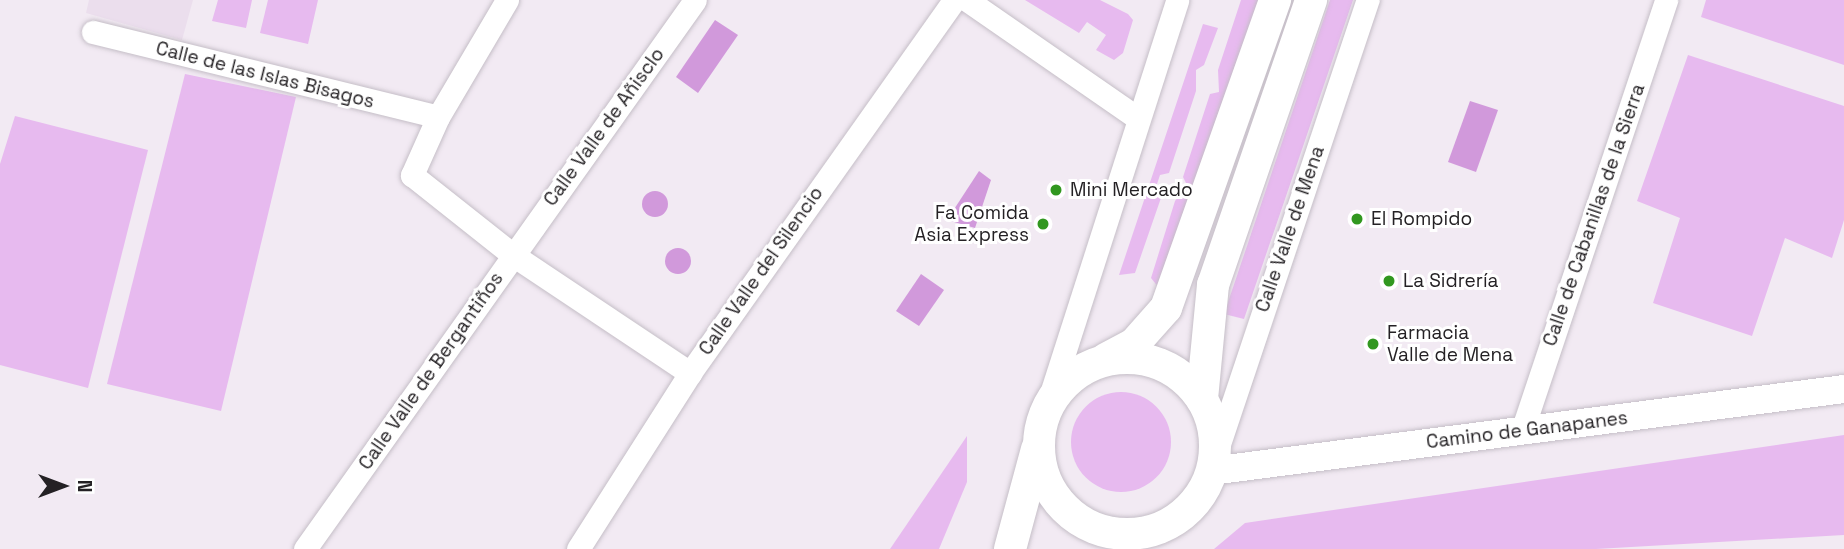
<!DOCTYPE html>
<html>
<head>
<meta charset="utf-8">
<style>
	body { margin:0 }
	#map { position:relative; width:1844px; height:549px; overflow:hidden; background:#f2eaf3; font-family:"Space Grotesk",sans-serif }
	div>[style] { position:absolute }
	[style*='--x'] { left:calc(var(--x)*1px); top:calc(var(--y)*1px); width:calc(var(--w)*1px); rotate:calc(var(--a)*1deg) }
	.built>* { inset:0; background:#ebdeed }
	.green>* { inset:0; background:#e7baef }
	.round { border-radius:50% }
	.water>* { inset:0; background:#d199db }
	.roads { filter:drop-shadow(0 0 2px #c5bec7) drop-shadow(0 0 2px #c5bec7) }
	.minor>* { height:23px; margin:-11.5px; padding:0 11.5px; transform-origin:11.5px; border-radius:11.5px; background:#fff }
	.tertiary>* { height:28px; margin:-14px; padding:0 14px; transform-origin:14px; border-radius:14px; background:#fff }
	.secondary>* { height:32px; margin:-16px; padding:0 16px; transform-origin:16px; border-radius:16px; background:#fff }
	.secondary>.ring { margin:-16px; padding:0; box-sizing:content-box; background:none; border:32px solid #fff; border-radius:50% }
	.dots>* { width:19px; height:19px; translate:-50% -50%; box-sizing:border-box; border:4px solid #fff; border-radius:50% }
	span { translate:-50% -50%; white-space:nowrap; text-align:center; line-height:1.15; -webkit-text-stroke:6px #fff; paint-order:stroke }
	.street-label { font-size:19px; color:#242124 }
	.poi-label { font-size:19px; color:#242124 }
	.left { translate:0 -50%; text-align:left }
	.right { translate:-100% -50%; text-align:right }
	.north { position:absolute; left:28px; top:451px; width:70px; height:70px; -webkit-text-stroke:5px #fff; paint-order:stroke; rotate:90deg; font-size:19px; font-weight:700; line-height:28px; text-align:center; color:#242124 }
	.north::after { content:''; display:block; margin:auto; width:24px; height:32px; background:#242124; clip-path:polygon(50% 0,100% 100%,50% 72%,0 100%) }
</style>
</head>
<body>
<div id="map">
	<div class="built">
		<i style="clip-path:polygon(89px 0,193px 0,182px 40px,86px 13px)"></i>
	</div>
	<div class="green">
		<i style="clip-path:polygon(218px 0,252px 0,246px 28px,212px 21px)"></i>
		<i style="clip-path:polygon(268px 0,318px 0,308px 44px,260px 33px)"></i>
		<i style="clip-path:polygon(1025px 0,1100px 0,1128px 14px,1133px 20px,1123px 53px,1114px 60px,1096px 50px,1106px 35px,1087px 22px,1079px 33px)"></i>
		<i style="clip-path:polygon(1241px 0,1261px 0,1159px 288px,1151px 278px,1175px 201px,1187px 185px,1183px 177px,1210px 94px,1219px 92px,1218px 70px)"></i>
		<i style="clip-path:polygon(1330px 0,1353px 0,1244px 319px,1224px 314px)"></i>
		<i style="clip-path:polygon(1706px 0,1844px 0,1844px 65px,1701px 17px)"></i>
		<i style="clip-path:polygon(1203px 24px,1218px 28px,1204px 65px,1196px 70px,1196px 91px,1169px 173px,1160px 175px,1156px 187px,1162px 195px,1135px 273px,1119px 275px)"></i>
		<i style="clip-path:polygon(1688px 55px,1844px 106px,1844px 220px,1832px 258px,1785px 238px,1752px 336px,1653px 303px,1680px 218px,1637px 201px)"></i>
		<i style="clip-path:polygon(185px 74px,296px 97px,221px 411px,107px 384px)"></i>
		<i style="clip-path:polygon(15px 116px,148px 150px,88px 388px,0 365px,0 164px)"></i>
		<i class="round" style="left:1071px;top:392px;width:100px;height:100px"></i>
		<i style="clip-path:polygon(1844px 435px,1844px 535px,1596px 549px,1214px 549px,1245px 523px)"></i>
		<i style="clip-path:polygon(967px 436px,967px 482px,939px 549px,890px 549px)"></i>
	</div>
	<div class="water">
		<i style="clip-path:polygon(715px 20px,738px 35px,698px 93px,676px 77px)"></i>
		<i style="clip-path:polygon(1470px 101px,1498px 110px,1476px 172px,1448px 162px)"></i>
		<i style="clip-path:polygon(979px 171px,991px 180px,975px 228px,947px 220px)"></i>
		<i class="round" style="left:642px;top:191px;width:26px;height:26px"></i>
		<i class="round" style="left:665px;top:248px;width:26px;height:26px"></i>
		<i style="clip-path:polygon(921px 274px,944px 290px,919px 326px,896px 311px)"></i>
	</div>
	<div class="roads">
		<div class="minor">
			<i style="--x:507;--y:0;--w:136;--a:120.5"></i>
			<i style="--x:438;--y:117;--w:64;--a:114.1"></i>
			<i style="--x:412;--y:175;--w:129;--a:38.4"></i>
			<i style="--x:513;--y:255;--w:213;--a:33.7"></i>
			<i style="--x:967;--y:0;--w:206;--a:34.7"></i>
			<i style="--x:93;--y:32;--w:355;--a:13.8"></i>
			<i style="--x:1047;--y:406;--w:426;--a:-72.2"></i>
			<i style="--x:1522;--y:431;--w:454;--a:-71.5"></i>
			<i style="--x:1214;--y:459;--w:484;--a:-71.5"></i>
			<i style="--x:305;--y:549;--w:673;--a:-54.61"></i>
			<i style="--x:578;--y:549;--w:209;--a:-57.5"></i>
			<i style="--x:690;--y:373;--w:457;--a:-54.7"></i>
		</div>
		<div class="tertiary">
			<i style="--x:1211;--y:471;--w:638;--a:-7.38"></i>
		</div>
		<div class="secondary">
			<i class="ring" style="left:1039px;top:358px;width:144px;height:144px"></i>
			<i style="--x:1106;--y:359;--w:32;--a:-28"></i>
			<i style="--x:1134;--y:344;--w:48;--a:-48.4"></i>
			<i style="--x:1166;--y:308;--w:327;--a:-70.5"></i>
			<i style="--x:1202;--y:399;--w:115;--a:-84.5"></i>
			<i style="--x:1213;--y:285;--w:301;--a:-71"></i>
			<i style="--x:1010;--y:549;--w:104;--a:-74.9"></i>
		</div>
	</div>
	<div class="dots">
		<i style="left:1056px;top:190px;background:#31971f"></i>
		<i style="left:1357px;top:219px;background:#31971f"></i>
		<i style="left:1043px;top:224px;background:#31971f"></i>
		<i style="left:1389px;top:281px;background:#31971f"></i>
		<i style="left:1373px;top:344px;background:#31971f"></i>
	</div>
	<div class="street-label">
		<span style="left:265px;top:75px;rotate:14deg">Calle de las Islas Bisagos</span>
		<span style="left:604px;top:127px;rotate:-54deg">Calle Valle de Añisclo</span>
		<span style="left:1594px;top:215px;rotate:-71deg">Calle de Cabanillas de la Sierra</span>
		<span style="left:1290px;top:229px;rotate:-71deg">Calle Valle de Mena</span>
		<span style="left:761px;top:271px;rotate:-55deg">Calle Valle del Silencio</span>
		<span style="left:431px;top:371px;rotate:-55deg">Calle Valle de Bergantiños</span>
		<span style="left:1527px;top:430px;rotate:-7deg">Camino de Ganapanes</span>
	</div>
	<div class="poi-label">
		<span class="left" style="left:1070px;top:190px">Mini Mercado</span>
		<span class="right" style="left:1029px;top:224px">Fa Comida<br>Asia Express</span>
		<span class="left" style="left:1371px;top:219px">El Rompido</span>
		<span class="left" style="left:1403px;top:281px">La Sidrería</span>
		<span class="left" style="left:1387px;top:344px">Farmacia<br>Valle de Mena</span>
	</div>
	<div class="north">N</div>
</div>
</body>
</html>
